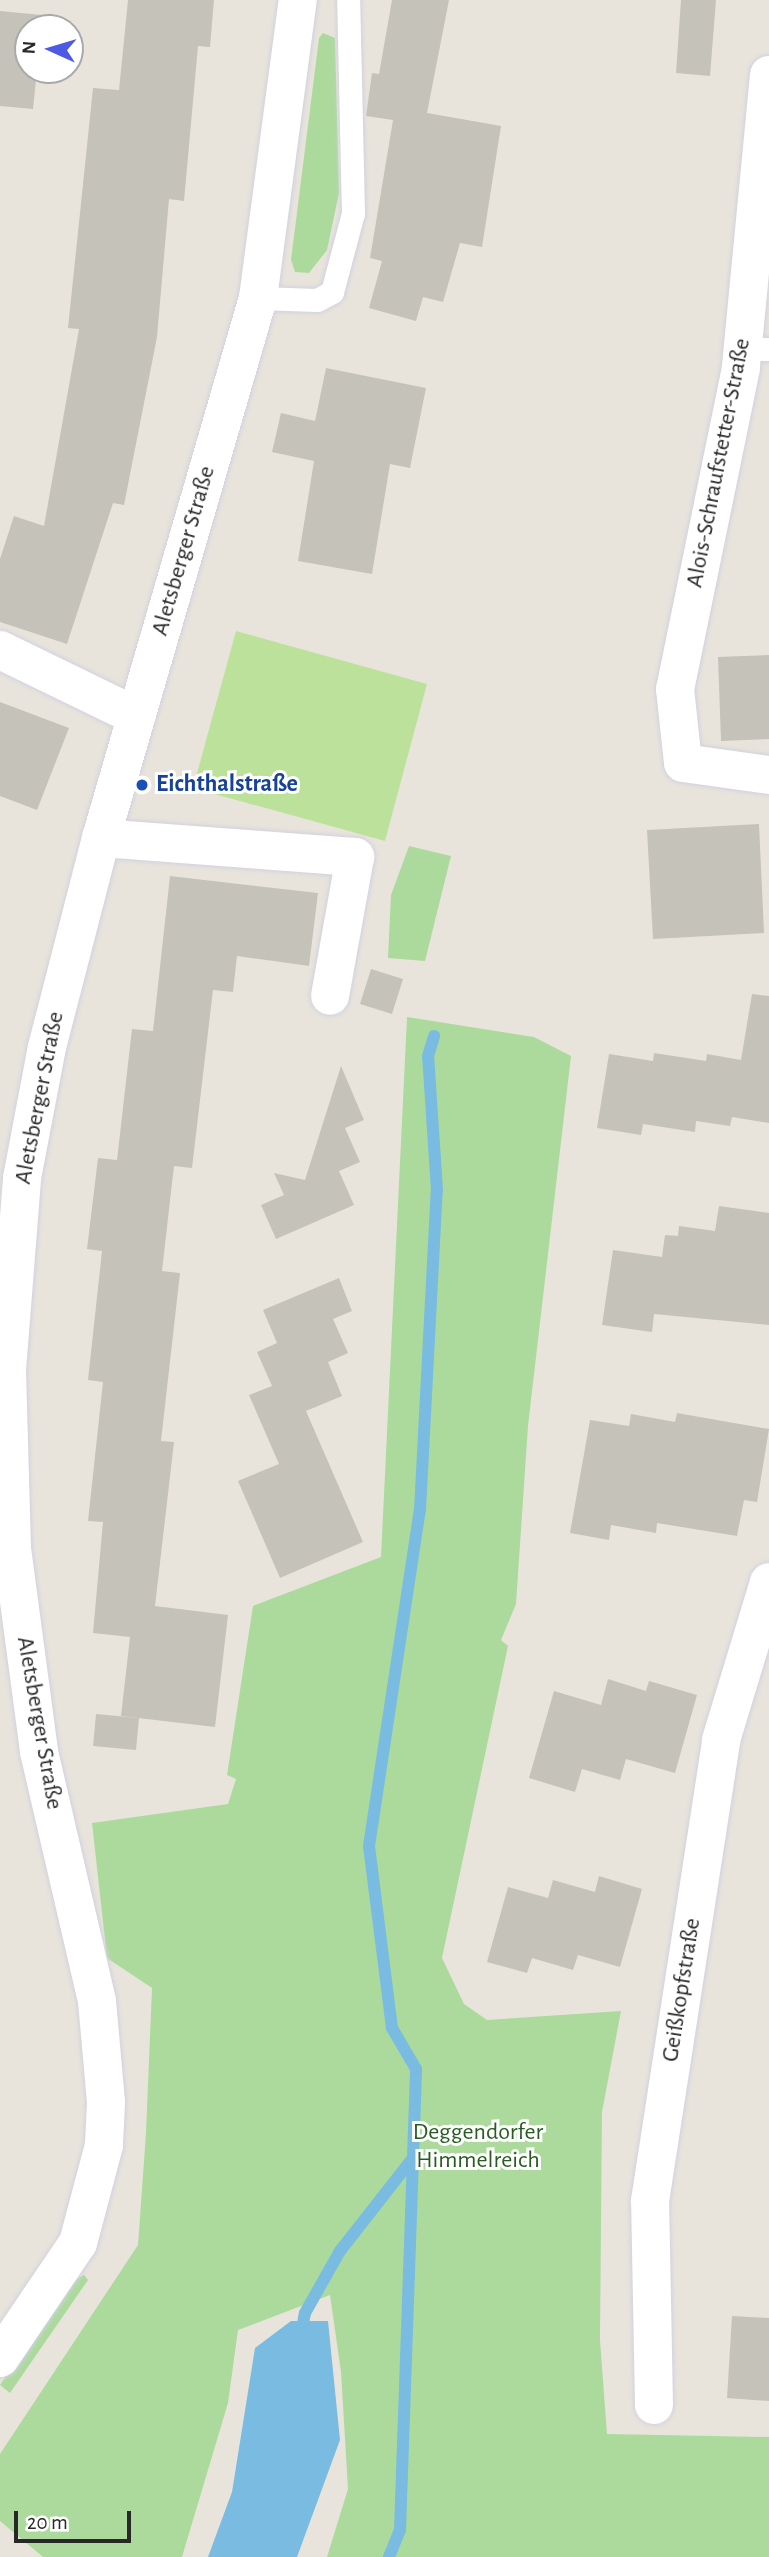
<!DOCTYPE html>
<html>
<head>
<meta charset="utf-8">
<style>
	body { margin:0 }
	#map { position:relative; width:769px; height:2557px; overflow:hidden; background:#e9e4db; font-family:"Alegreya Sans",sans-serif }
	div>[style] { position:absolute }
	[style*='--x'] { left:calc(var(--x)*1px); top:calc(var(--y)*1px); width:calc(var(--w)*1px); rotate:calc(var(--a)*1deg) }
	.green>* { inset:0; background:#acda9d }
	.pitch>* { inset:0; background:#bce19a }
	.water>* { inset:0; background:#79bbe1 }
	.stream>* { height:12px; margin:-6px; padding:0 6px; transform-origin:6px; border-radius:6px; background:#79bbe1 }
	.building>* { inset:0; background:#c5c2ba }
	.roads { filter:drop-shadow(0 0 2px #d1d2e0) drop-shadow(0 0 2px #d1d2e0) }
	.service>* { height:23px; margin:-11.5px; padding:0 11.5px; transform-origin:11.5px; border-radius:11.5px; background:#fff }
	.minor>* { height:38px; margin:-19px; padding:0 19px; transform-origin:19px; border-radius:19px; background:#fff }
	.dots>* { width:19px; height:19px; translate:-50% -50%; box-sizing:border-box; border:4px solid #fff; border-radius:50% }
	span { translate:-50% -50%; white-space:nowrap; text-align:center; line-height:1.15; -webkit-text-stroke:6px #fff; paint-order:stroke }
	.street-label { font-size:24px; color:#282828 }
	.transit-label { font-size:24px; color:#164399; font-weight:700 }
	.left { translate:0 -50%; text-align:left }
	.park-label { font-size:24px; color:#285d21 }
	.north { position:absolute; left:14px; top:14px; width:70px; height:70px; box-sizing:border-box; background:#fff; border:2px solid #a9a9a9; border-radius:50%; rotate:274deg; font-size:19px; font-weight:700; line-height:28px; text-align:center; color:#282828 }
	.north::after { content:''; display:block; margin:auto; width:24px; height:32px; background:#4c5ae6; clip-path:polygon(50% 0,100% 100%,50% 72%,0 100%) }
	.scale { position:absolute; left:14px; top:2511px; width:117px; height:32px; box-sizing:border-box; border:4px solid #282828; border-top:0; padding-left:9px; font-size:21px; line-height:24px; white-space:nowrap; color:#282828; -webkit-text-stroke:5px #fff; paint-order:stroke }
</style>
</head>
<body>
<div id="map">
	<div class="green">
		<i style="clip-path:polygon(323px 33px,335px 38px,339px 193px,327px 250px,309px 273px,295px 272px,291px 260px,319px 38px)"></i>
		<i style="clip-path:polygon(409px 846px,451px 856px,425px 961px,388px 958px,391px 895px)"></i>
		<i style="clip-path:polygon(407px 1017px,534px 1037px,571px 1056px,528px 1426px,516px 1604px,501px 1640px,508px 1646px,442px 1958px,464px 2004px,487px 2020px,621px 2011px,602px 2112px,600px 2340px,607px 2434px,769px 2437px,769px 2557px,327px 2557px,348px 2489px,341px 2372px,330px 2295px,238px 2330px,228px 2403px,182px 2557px,43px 2557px,0 2521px,0 2454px,138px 2245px,146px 2133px,152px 1988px,107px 1958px,92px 1823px,228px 1804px,236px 1779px,227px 1775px,253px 1606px,381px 1557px)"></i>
		<i style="clip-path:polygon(84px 2275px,88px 2280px,10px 2393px,0 2385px,71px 2283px)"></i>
	</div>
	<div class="pitch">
		<i style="clip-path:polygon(236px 631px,427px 684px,385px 841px,193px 788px)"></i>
	</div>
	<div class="water">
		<i style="clip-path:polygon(291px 2321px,328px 2321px,340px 2440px,297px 2557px,208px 2557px,232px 2492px,255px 2348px)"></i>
	</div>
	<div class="stream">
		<i style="--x:301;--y:2335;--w:22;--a:-80"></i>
		<i style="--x:305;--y:2313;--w:71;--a:-60.6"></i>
		<i style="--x:340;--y:2251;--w:118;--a:-51.9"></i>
		<i style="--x:389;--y:2557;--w:29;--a:-68"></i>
		<i style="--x:400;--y:2530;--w:461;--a:-88"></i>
		<i style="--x:416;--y:2069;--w:48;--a:-120.3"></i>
		<i style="--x:392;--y:2028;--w:183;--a:-97.2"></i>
		<i style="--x:369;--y:1846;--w:340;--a:-81.4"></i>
		<i style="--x:420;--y:1510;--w:320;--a:-87"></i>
		<i style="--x:437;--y:1190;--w:134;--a:-93.8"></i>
		<i style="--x:428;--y:1056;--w:21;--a:-73"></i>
	</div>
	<div class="building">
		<i style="clip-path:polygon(128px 0,214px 0,210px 47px,198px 46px,184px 201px,169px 199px,157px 337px,124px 505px,113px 503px,67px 644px,0 622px,0 559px,14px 516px,44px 526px,79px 329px,68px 328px,93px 88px,119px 90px)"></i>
		<i style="clip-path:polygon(392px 0,449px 0,427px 113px,501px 126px,482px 247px,460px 243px,443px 302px,423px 297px,416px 321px,369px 308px,382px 261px,370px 258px,393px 120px,366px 116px,372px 73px,379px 74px)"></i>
		<i style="clip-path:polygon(681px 0,716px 0,710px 76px,676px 73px)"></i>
		<i style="clip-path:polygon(0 11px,42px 15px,41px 28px,28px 28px,28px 70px,37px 70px,33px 109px,0 106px)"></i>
		<i style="clip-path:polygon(326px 368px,426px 388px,410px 468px,390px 464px,372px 574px,298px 561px,314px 461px,272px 452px,281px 413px,315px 421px)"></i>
		<i style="clip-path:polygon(769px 655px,769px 739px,721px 741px,718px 657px)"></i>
		<i style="clip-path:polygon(0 702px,69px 728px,37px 810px,0 796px)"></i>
		<i style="clip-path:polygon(759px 824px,764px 933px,653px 939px,647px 830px)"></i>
		<i style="clip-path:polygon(170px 876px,318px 893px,309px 966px,237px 956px,233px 992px,213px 990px,192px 1168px,174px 1166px,162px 1271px,180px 1273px,161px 1441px,174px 1442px,155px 1606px,228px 1615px,215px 1727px,121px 1716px,130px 1637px,93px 1633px,103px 1522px,88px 1521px,103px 1382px,88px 1380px,102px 1251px,87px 1249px,98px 1158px,117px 1160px,132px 1029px,153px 1031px)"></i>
		<i style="clip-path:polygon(371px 969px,403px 979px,392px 1014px,360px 1004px)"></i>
		<i style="clip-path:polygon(752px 994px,769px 996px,769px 1123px,732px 1117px,730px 1126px,696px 1121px,695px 1132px,643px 1124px,641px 1135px,597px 1128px,609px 1054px,653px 1061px,654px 1053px,706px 1061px,707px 1054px,741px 1060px)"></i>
		<i style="clip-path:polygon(341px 1066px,364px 1120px,345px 1128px,360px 1162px,339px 1171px,354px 1205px,276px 1239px,261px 1205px,284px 1195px,274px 1173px,305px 1180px)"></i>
		<i style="clip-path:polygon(719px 1206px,769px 1213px,769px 1325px,654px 1314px,652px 1332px,602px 1325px,613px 1250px,662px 1257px,665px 1235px,678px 1236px,679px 1226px,715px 1231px)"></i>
		<i style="clip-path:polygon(339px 1278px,352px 1311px,333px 1319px,348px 1353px,328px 1362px,342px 1396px,306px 1411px,363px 1542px,280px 1578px,238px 1481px,279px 1464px,249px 1395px,272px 1386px,257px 1352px,277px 1343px,263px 1310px)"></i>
		<i style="clip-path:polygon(677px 1413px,769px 1429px,757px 1502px,744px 1500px,737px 1536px,657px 1523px,656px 1533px,611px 1525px,609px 1540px,570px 1533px,590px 1420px,629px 1426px,631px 1414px,675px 1422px)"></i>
		<i style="clip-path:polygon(608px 1679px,646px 1691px,649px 1681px,697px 1695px,675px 1773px,626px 1759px,620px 1780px,582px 1769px,575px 1792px,529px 1778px,554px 1691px,601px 1705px)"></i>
		<i style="clip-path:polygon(96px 1714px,139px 1718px,136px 1750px,93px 1746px)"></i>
		<i style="clip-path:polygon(599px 1876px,642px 1889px,620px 1967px,578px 1955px,573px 1970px,532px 1958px,527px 1973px,487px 1962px,508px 1887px,548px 1898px,553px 1880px,595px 1892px)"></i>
		<i style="clip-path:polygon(732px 2316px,769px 2318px,769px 2401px,727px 2398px)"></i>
	</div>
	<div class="roads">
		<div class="service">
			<i style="--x:258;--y:298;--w:59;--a:1.9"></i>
			<i style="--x:317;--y:300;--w:17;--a:-28"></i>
			<i style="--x:332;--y:292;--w:82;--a:-75.1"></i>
			<i style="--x:353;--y:213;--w:213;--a:-91.3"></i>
			<i style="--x:743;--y:349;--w:26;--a:0"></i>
		</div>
		<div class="minor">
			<i style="--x:769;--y:75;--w:294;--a:95.5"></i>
			<i style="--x:741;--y:368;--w:328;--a:101.6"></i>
			<i style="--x:675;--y:689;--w:74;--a:83.8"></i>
			<i style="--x:683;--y:763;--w:87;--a:7.9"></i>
			<i style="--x:0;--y:650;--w:151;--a:25.9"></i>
			<i style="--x:101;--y:838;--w:255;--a:4.3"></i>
			<i style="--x:355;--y:857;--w:141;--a:100.2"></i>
			<i style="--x:0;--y:2358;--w:139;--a:-55.9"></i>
			<i style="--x:78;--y:2243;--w:101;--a:-75.1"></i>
			<i style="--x:104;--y:2145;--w:43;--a:-87.3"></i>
			<i style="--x:106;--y:2102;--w:101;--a:-95.1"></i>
			<i style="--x:97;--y:2001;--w:257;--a:-103.1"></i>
			<i style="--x:39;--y:1751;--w:204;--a:-97.6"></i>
			<i style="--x:12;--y:1549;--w:179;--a:-91.6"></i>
			<i style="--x:7;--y:1370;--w:193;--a:-85.5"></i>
			<i style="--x:22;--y:1178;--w:133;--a:-79.2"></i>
			<i style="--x:47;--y:1047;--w:216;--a:-75.5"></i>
			<i style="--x:101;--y:838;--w:562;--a:-73.79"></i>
			<i style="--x:258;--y:298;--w:301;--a:-82.4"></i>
			<i style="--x:654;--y:2405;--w:204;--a:-91.1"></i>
			<i style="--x:650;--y:2201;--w:466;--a:-81.2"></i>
			<i style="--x:721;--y:1740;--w:165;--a:-73.1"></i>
		</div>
	</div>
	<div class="dots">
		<i style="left:142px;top:785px;background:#1a4fb4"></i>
	</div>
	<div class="street-label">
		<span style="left:719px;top:463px;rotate:-79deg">Alois-Schraufstetter-Straße</span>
		<span style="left:184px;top:551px;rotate:-74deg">Aletsberger Straße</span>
		<span style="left:40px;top:1098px;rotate:-79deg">Aletsberger Straße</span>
		<span style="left:39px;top:1723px;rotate:80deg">Aletsberger Straße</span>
		<span style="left:682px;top:1990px;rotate:-81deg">Geißkopfstraße</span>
	</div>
	<div class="transit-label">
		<span class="left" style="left:156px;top:785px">Eichthalstraße</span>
	</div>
	<div class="park-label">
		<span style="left:478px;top:2147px">Deggendorfer<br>Himmelreich</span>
	</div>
	<div class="north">N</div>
	<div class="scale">20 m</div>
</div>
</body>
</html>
